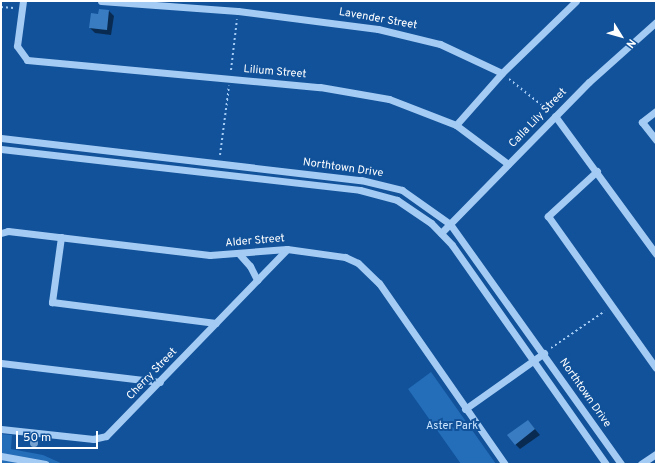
<!DOCTYPE html>
<html>
<head>
<meta charset="utf-8">
<style>
	body { margin:0 }
	#map { position:relative; width:657px; height:465px; overflow:hidden; background:#11529a; font-family:Overpass,sans-serif }
	div>[style] { position:absolute }
	[style*='--x'] { left:calc(var(--x)*1px); top:calc(var(--y)*1px); width:calc(var(--w)*1px); rotate:calc(var(--a)*1deg) }
	.green>* { inset:0; background:#246db8 }
	.shadow>* { inset:0; background:#0007 }
	.building>* { inset:0; background:#3a7cc1 }
	.path>* { height:2px; margin-top:-1px; transform-origin:0; background:repeating-linear-gradient(90deg,#a4cbf4 0 2px,transparent 0 5px) }
	.minor>* { height:7px; margin:-3.5px; padding:0 3.5px; transform-origin:3.5px; border-radius:3.5px; background:#a4cbf4 }
	.trees>* { width:8px; height:8px; margin:-4px; border-radius:50%; background:#78a3d1 }
	span { translate:-50% -50%; white-space:nowrap; text-align:center; line-height:1.15; -webkit-text-stroke:4px #11529a; paint-order:stroke }
	.street-label { font-size:11px; color:#fff }
	.park-label { font-size:11px; color:#cce5fe }
	.frame { position:absolute; inset:0; border:2px solid #fff; pointer-events:none }
	.north { position:absolute; left:601px; top:16px; width:40px; height:40px; -webkit-text-stroke:3px #11529a; paint-order:stroke; rotate:127deg; font-size:11px; font-weight:700; line-height:16px; text-align:center; color:#fff }
	.north::after { content:''; display:block; margin:auto; width:14px; height:18px; background:#fff; clip-path:polygon(50% 0,100% 100%,50% 72%,0 100%) }
	.scale { position:absolute; left:16px; top:431px; width:82px; height:18px; box-sizing:border-box; border:2px solid #fff; border-top:0; padding-left:5px; font-size:12px; line-height:14px; white-space:nowrap; color:#fff; -webkit-text-stroke:3px #11529a; paint-order:stroke }
</style>
</head>
<body>
<div id="map">
	<div class="green">
		<i style="clip-path:polygon(431px 372px,496px 464px,461px 464px,408px 389px)"></i>
		<i style="clip-path:polygon(1px 434px,12px 435px,11px 449px,43px 455px,63px 464px,1px 464px)"></i>
	</div>
	<div class="shadow">
		<i style="clip-path:polygon(109px 11px,114px 16px,111px 35px,95px 33px,90px 28px,99px 15px)"></i>
		<i style="clip-path:polygon(528px 421px,540px 435px,520px 449px,515px 444px)"></i>
	</div>
	<div class="building">
		<i style="clip-path:polygon(99px 9px,109px 10px,107px 30px,89px 28px,91px 13px,98px 14px)"></i>
		<i style="clip-path:polygon(528px 420px,535px 429px,515px 445px,507px 435px)"></i>
	</div>
	<div class="path">
		<i style="--x:1;--y:7;--w:13;--a:4"></i>
		<i style="--x:231;--y:70;--w:51;--a:-83.3"></i>
		<i style="--x:509;--y:79;--w:51;--a:38.7"></i>
		<i style="--x:220;--y:155;--w:70;--a:-82.6"></i>
		<i style="--x:551;--y:348;--w:65;--a:-34.4"></i>
	</div>
	<div class="minor">
		<i style="--x:23;--y:1;--w:45;--a:97.6"></i>
		<i style="--x:17;--y:46;--w:17;--a:54"></i>
		<i style="--x:27;--y:60;--w:294;--a:5.3"></i>
		<i style="--x:320;--y:87;--w:70;--a:9.9"></i>
		<i style="--x:389;--y:99;--w:72;--a:21.2"></i>
		<i style="--x:456;--y:125;--w:65;--a:36.9"></i>
		<i style="--x:101;--y:1;--w:137;--a:4.2"></i>
		<i style="--x:238;--y:11;--w:141;--a:7.3"></i>
		<i style="--x:378;--y:29;--w:64;--a:13.6"></i>
		<i style="--x:440;--y:44;--w:68;--a:25.1"></i>
		<i style="--x:656;--y:111;--w:18;--a:142"></i>
		<i style="--x:642;--y:122;--w:23;--a:52"></i>
		<i style="--x:555;--y:116;--w:171;--a:53.8"></i>
		<i style="--x:456;--y:125;--w:69;--a:-48.5"></i>
		<i style="--x:502;--y:73;--w:103;--a:-44.2"></i>
		<i style="--x:1;--y:138;--w:362;--a:6.7"></i>
		<i style="--x:361;--y:180;--w:42;--a:13.7"></i>
		<i style="--x:402;--y:190;--w:59;--a:35.3"></i>
		<i style="--x:450;--y:224;--w:295;--a:54.5"></i>
		<i style="--x:1;--y:149;--w:361;--a:6.5"></i>
		<i style="--x:360;--y:190;--w:38;--a:15"></i>
		<i style="--x:397;--y:200;--w:41;--a:34.1"></i>
		<i style="--x:431;--y:223;--w:30;--a:46"></i>
		<i style="--x:452;--y:245;--w:268;--a:54.9"></i>
		<i style="--x:597;--y:171;--w:67;--a:137.4"></i>
		<i style="--x:548;--y:216;--w:186;--a:54.6"></i>
		<i style="--x:1;--y:233;--w:7;--a:-16"></i>
		<i style="--x:8;--y:231;--w:203;--a:6.8"></i>
		<i style="--x:210;--y:255;--w:77;--a:-4.5"></i>
		<i style="--x:287;--y:249;--w:59;--a:7.9"></i>
		<i style="--x:345;--y:257;--w:14;--a:25"></i>
		<i style="--x:358;--y:263;--w:29;--a:44"></i>
		<i style="--x:379;--y:283;--w:221;--a:55.2"></i>
		<i style="--x:441;--y:233;--w:211;--a:-45.6"></i>
		<i style="--x:589;--y:82;--w:90;--a:-41.8"></i>
		<i style="--x:61;--y:237;--w:66;--a:97.9"></i>
		<i style="--x:52;--y:302;--w:165;--a:7.3"></i>
		<i style="--x:240;--y:255;--w:15;--a:48"></i>
		<i style="--x:250;--y:266;--w:16;--a:63"></i>
		<i style="--x:1;--y:363;--w:160;--a:6.8"></i>
		<i style="--x:465;--y:409;--w:97;--a:-35.3"></i>
		<i style="--x:1;--y:429;--w:93;--a:6.2"></i>
		<i style="--x:93;--y:439;--w:13;--a:-13"></i>
		<i style="--x:106;--y:436;--w:260;--a:-45.9"></i>
		<i style="--x:1;--y:456;--w:45;--a:10.3"></i>
		<i style="--x:641;--y:464;--w:18;--a:-34"></i>
	</div>
	<div class="trees">
		<i style="left:34px;top:443px"></i>
	</div>
	<div class="street-label">
		<span style="left:378px;top:19px;rotate:10deg">Lavender Street</span>
		<span style="left:275px;top:72px;rotate:5deg">Lilium Street</span>
		<span style="left:538px;top:118px;rotate:-46deg">Calla Lily Street</span>
		<span style="left:343px;top:168px;rotate:8deg">Northtown Drive</span>
		<span style="left:255px;top:241px;rotate:-5deg">Alder Street</span>
		<span style="left:152px;top:374px;rotate:-46deg">Cherry Street</span>
		<span style="left:585px;top:393px;rotate:55deg">Northtown Drive</span>
	</div>
	<div class="park-label">
		<span style="left:452px;top:426px">Aster Park</span>
	</div>
	<div class="frame"></div>
	<div class="north">N</div>
	<div class="scale">50 m</div>
</div>
</body>
</html>
